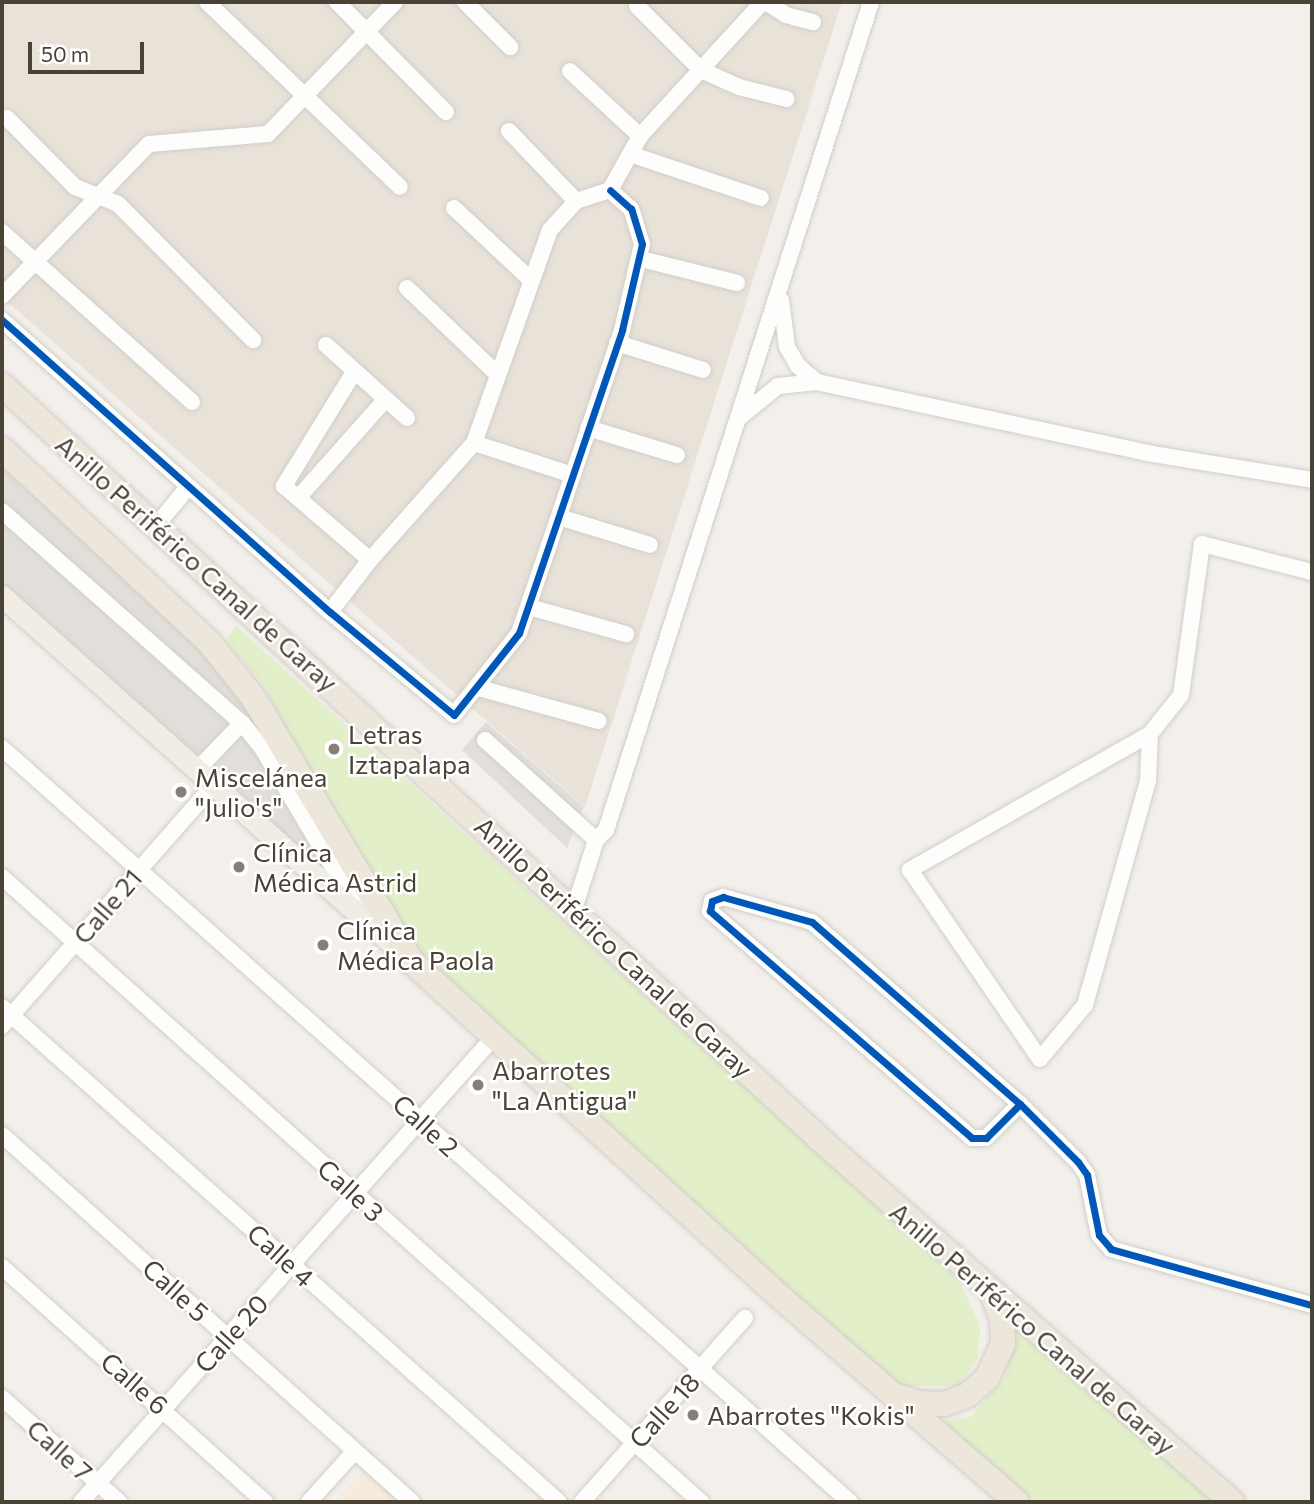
<!DOCTYPE html>
<html>
<head>
<meta charset="utf-8">
<style>
	body { margin:0 }
	#map { position:relative; width:1314px; height:1504px; overflow:hidden; background:#f3f0ec; font-family:Commissioner,sans-serif }
	div>[style] { position:absolute }
	[style*='--x'] { left:calc(var(--x)*1px); top:calc(var(--y)*1px); width:calc(var(--w)*1px); rotate:calc(var(--a)*1deg) }
	.residential>* { inset:0; background:#e8e2d9 }
	.commercial>* { inset:0; background:#f6ebde }
	.green>* { inset:0; background:#e2efc9 }
	.parking>* { inset:0; background:#e2dfdb }
	.roads { filter:drop-shadow(0 0 2px #d1cec9) drop-shadow(0 0 2px #d1cec9) }
	.minor>* { height:16px; margin:-8px; padding:0 8px; transform-origin:8px; border-radius:8px; background:#fdfdfc }
	.major>* { height:21px; margin:-10.5px; padding:0 10.5px; transform-origin:10.5px; border-radius:10.5px; background:#f2ede4 }
	.highway>* { height:24px; margin:-12px; padding:0 12px; transform-origin:12px; border-radius:12px; background:#ede6da }
	.cycleway>* { height:7px; margin:-3.5px; padding:0 3.5px; transform-origin:3.5px; border-radius:3.5px; background:#0057b8 }
	.dots>* { width:19px; height:19px; translate:-50% -50%; box-sizing:border-box; border:4px solid #fff; border-radius:50% }
	span { translate:-50% -50%; white-space:nowrap; text-align:center; line-height:1.15; -webkit-text-stroke:5px #fff; paint-order:stroke }
	.street-label { font-size:26px; color:#4b4236 }
	.poi-label { font-size:26px; color:#4b4236 }
	.left { translate:0 -50%; text-align:left }
	.frame { position:absolute; inset:0; border:4px solid #4b4236; pointer-events:none }
	.scale { position:absolute; left:28px; top:42px; width:116px; height:32px; box-sizing:border-box; border:4px solid #4b4236; border-top:0; padding-left:9px; font-size:21px; line-height:24px; white-space:nowrap; color:#4b4236; -webkit-text-stroke:5px #fff; paint-order:stroke }
</style>
</head>
<body>
<div id="map">
	<div class="residential">
		<i style="clip-path:polygon(3px 2px,842px 2px,585px 807px,2px 297px)"></i>
	</div>
	<div class="commercial">
		<i style="clip-path:polygon(366px 1470px,402px 1502px,335px 1502px)"></i>
	</div>
	<div class="green">
		<i style="clip-path:polygon(236px 626px,959px 1281px,980px 1325px,978px 1358px,958px 1386px,892px 1386px,402px 961px,264px 686px,226px 640px)"></i>
		<i style="clip-path:polygon(1004px 1319px,1215px 1502px,1019px 1502px,926px 1423px,970px 1417px,1004px 1378px,1012px 1341px)"></i>
	</div>
	<div class="parking">
		<i style="clip-path:polygon(2px 467px,204px 652px,249px 709px,331px 881px,2px 586px)"></i>
		<i style="clip-path:polygon(486px 722px,584px 807px,567px 848px,462px 750px)"></i>
	</div>
	<div class="roads">
		<div class="minor">
			<i style="--x:207;--y:2;--w:267;--a:43.8"></i>
			<i style="--x:337;--y:2;--w:155;--a:45.3"></i>
			<i style="--x:465;--y:2;--w:64;--a:45"></i>
			<i style="--x:766;--y:2;--w:24;--a:33"></i>
			<i style="--x:786;--y:15;--w:28;--a:15"></i>
			<i style="--x:637;--y:6;--w:91;--a:45"></i>
			<i style="--x:701;--y:70;--w:42;--a:24.1"></i>
			<i style="--x:739;--y:87;--w:49;--a:14.3"></i>
			<i style="--x:570;--y:71;--w:96;--a:42.9"></i>
			<i style="--x:7;--y:118;--w:97;--a:45.4"></i>
			<i style="--x:75;--y:187;--w:46;--a:21.6"></i>
			<i style="--x:118;--y:204;--w:192;--a:45.2"></i>
			<i style="--x:509;--y:131;--w:97;--a:46.3"></i>
			<i style="--x:630;--y:154;--w:138;--a:18.6"></i>
			<i style="--x:610;--y:190;--w:62;--a:-60.9"></i>
			<i style="--x:640;--y:136;--w:182;--a:-47.5"></i>
			<i style="--x:454;--y:208;--w:104;--a:43.1"></i>
			<i style="--x:2;--y:232;--w:255;--a:41.8"></i>
			<i style="--x:641;--y:259;--w:99;--a:14"></i>
			<i style="--x:407;--y:288;--w:126;--a:43.7"></i>
			<i style="--x:2;--y:296;--w:211;--a:-46"></i>
			<i style="--x:149;--y:144;--w:119;--a:-4.8"></i>
			<i style="--x:268;--y:134;--w:183;--a:-46.1"></i>
			<i style="--x:781;--y:300;--w:47;--a:82.7"></i>
			<i style="--x:787;--y:347;--w:22;--a:60"></i>
			<i style="--x:798;--y:366;--w:25;--a:40"></i>
			<i style="--x:2;--y:320;--w:439;--a:41.7"></i>
			<i style="--x:330;--y:612;--w:161;--a:39.7"></i>
			<i style="--x:454;--y:715;--w:105;--a:-51.6"></i>
			<i style="--x:519;--y:633;--w:320;--a:-71.2"></i>
			<i style="--x:622;--y:330;--w:88;--a:-76.9"></i>
			<i style="--x:642;--y:244;--w:37;--a:-107"></i>
			<i style="--x:631;--y:209;--w:28;--a:-138"></i>
			<i style="--x:617;--y:343;--w:90;--a:17.4"></i>
			<i style="--x:326;--y:345;--w:109;--a:42"></i>
			<i style="--x:354;--y:372;--w:134;--a:121.6"></i>
			<i style="--x:284;--y:486;--w:113;--a:40.7"></i>
			<i style="--x:740;--y:417;--w:49;--a:-39.2"></i>
			<i style="--x:778;--y:386;--w:39;--a:-6"></i>
			<i style="--x:817;--y:382;--w:343;--a:12.1"></i>
			<i style="--x:1152;--y:454;--w:162;--a:9.2"></i>
			<i style="--x:588;--y:428;--w:93;--a:16.9"></i>
			<i style="--x:474;--y:443;--w:101;--a:17.9"></i>
			<i style="--x:298;--y:498;--w:131;--a:-48.4"></i>
			<i style="--x:2;--y:511;--w:320;--a:41.5"></i>
			<i style="--x:242;--y:723;--w:32;--a:51"></i>
			<i style="--x:262;--y:748;--w:184;--a:59.3"></i>
			<i style="--x:559;--y:517;--w:95;--a:17.1"></i>
			<i style="--x:156;--y:526;--w:50;--a:-50.6"></i>
			<i style="--x:529;--y:607;--w:101;--a:15.6"></i>
			<i style="--x:330;--y:612;--w:66;--a:-52.4"></i>
			<i style="--x:370;--y:560;--w:157;--a:-48.4"></i>
			<i style="--x:474;--y:443;--w:226;--a:-70.4"></i>
			<i style="--x:550;--y:230;--w:39;--a:-48"></i>
			<i style="--x:576;--y:201;--w:36;--a:-18"></i>
			<i style="--x:479;--y:688;--w:124;--a:15.4"></i>
			<i style="--x:1150;--y:734;--w:276;--a:150.5"></i>
			<i style="--x:910;--y:870;--w:229;--a:55.5"></i>
			<i style="--x:1040;--y:1059;--w:70;--a:-50.2"></i>
			<i style="--x:1085;--y:1005;--w:233;--a:-74.3"></i>
			<i style="--x:1148;--y:781;--w:47;--a:-87.6"></i>
			<i style="--x:1150;--y:734;--w:50;--a:-51.5"></i>
			<i style="--x:1181;--y:695;--w:152;--a:-82.1"></i>
			<i style="--x:1202;--y:544;--w:114;--a:14.3"></i>
			<i style="--x:485;--y:740;--w:149;--a:42"></i>
			<i style="--x:2;--y:748;--w:1135;--a:41.64"></i>
			<i style="--x:196;--y:771;--w:66;--a:-46.2"></i>
			<i style="--x:2;--y:877;--w:938;--a:41.8"></i>
			<i style="--x:574;--y:909;--w:72;--a:-72.3"></i>
			<i style="--x:596;--y:840;--w:14;--a:-45"></i>
			<i style="--x:606;--y:830;--w:869;--a:-72.25"></i>
			<i style="--x:2;--y:1007;--w:745;--a:41.63"></i>
			<i style="--x:2;--y:1026;--w:320;--a:-48.7"></i>
			<i style="--x:1020;--y:1104;--w:48;--a:135"></i>
			<i style="--x:986;--y:1138;--w:14;--a:180"></i>
			<i style="--x:972;--y:1138;--w:347;--a:-139.1"></i>
			<i style="--x:710;--y:911;--w:10;--a:-79"></i>
			<i style="--x:712;--y:901;--w:12;--a:-20"></i>
			<i style="--x:723;--y:897;--w:92;--a:15.7"></i>
			<i style="--x:812;--y:922;--w:276;--a:41.2"></i>
			<i style="--x:1020;--y:1104;--w:82;--a:45"></i>
			<i style="--x:1078;--y:1162;--w:16;--a:55"></i>
			<i style="--x:1087;--y:1175;--w:61;--a:78.7"></i>
			<i style="--x:1099;--y:1235;--w:18;--a:49"></i>
			<i style="--x:1111;--y:1249;--w:209;--a:15.6"></i>
			<i style="--x:2;--y:1135;--w:550;--a:41.83"></i>
			<i style="--x:2;--y:1267;--w:353;--a:41.8"></i>
			<i style="--x:2;--y:1398;--w:157;--a:41.6"></i>
			<i style="--x:81;--y:1502;--w:621;--a:-48.4"></i>
			<i style="--x:309;--y:1502;--w:67;--a:-48"></i>
			<i style="--x:582;--y:1502;--w:246;--a:-48.5"></i>
		</div>
		<div class="major">
			<i style="--x:2;--y:596;--w:533;--a:41.73"></i>
		</div>
		<div class="highway">
			<i style="--x:2;--y:385;--w:1129;--a:42.67"></i>
			<i style="--x:832;--y:1150;--w:533;--a:41.35"></i>
			<i style="--x:2;--y:449;--w:283;--a:43"></i>
			<i style="--x:209;--y:642;--w:70;--a:51.3"></i>
			<i style="--x:253;--y:697;--w:308;--a:59.1"></i>
			<i style="--x:411;--y:961;--w:487;--a:42.3"></i>
			<i style="--x:771;--y:1289;--w:325;--a:40.9"></i>
			<i style="--x:900;--y:1397;--w:20;--a:18"></i>
			<i style="--x:919;--y:1403;--w:26;--a:2"></i>
			<i style="--x:945;--y:1404;--w:25;--a:-21"></i>
			<i style="--x:968;--y:1395;--w:25;--a:-42"></i>
			<i style="--x:987;--y:1378;--w:38;--a:-65"></i>
			<i style="--x:1003;--y:1344;--w:25;--a:-92"></i>
			<i style="--x:1002;--y:1319;--w:25;--a:-111"></i>
		</div>
	</div>
	<div class="cycleway">
		<i style="--x:2;--y:320;--w:439;--a:41.7"></i>
		<i style="--x:330;--y:612;--w:161;--a:39.7"></i>
		<i style="--x:454;--y:715;--w:105;--a:-51.6"></i>
		<i style="--x:519;--y:633;--w:320;--a:-71.2"></i>
		<i style="--x:622;--y:330;--w:88;--a:-76.9"></i>
		<i style="--x:642;--y:244;--w:37;--a:-107"></i>
		<i style="--x:631;--y:209;--w:28;--a:-138"></i>
		<i style="--x:1020;--y:1104;--w:48;--a:135"></i>
		<i style="--x:986;--y:1138;--w:14;--a:180"></i>
		<i style="--x:972;--y:1138;--w:347;--a:-139.1"></i>
		<i style="--x:710;--y:911;--w:10;--a:-79"></i>
		<i style="--x:712;--y:901;--w:12;--a:-20"></i>
		<i style="--x:723;--y:897;--w:92;--a:15.7"></i>
		<i style="--x:812;--y:922;--w:276;--a:41.2"></i>
		<i style="--x:1020;--y:1104;--w:82;--a:45"></i>
		<i style="--x:1078;--y:1162;--w:16;--a:55"></i>
		<i style="--x:1087;--y:1175;--w:61;--a:78.7"></i>
		<i style="--x:1099;--y:1235;--w:18;--a:49"></i>
		<i style="--x:1111;--y:1249;--w:209;--a:15.6"></i>
	</div>
	<div class="dots">
		<i style="left:334px;top:749px;background:#867f76"></i>
		<i style="left:181px;top:792px;background:#867f76"></i>
		<i style="left:239px;top:867px;background:#867f76"></i>
		<i style="left:323px;top:945px;background:#867f76"></i>
		<i style="left:478px;top:1085px;background:#867f76"></i>
		<i style="left:693px;top:1415px;background:#867f76"></i>
	</div>
	<div class="street-label">
		<span style="left:197px;top:563px;rotate:42deg">Anillo Periférico Canal de Garay</span>
		<span style="left:107px;top:906px;rotate:-49deg">Calle 21</span>
		<span style="left:614px;top:947px;rotate:43deg">Anillo Periférico Canal de Garay</span>
		<span style="left:426px;top:1125px;rotate:42deg">Calle 2</span>
		<span style="left:351px;top:1190px;rotate:42deg">Calle 3</span>
		<span style="left:281px;top:1255px;rotate:42deg">Calle 4</span>
		<span style="left:176px;top:1290px;rotate:42deg">Calle 5</span>
		<span style="left:1033px;top:1328px;rotate:41deg">Anillo Periférico Canal de Garay</span>
		<span style="left:231px;top:1333px;rotate:-48deg">Calle 20</span>
		<span style="left:135px;top:1383px;rotate:41deg">Calle 6</span>
		<span style="left:664px;top:1410px;rotate:-48deg">Calle 18</span>
		<span style="left:60px;top:1450px;rotate:42deg">Calle 7</span>
	</div>
	<div class="poi-label">
		<span class="left" style="left:348px;top:749px">Letras<br>Iztapalapa</span>
		<span class="left" style="left:195px;top:792px">Miscelánea<br>"Julio's"</span>
		<span class="left" style="left:253px;top:867px">Clínica<br>Médica Astrid</span>
		<span class="left" style="left:337px;top:945px">Clínica<br>Médica Paola</span>
		<span class="left" style="left:492px;top:1085px">Abarrotes<br>"La Antigua"</span>
		<span class="left" style="left:707px;top:1415px">Abarrotes "Kokis"</span>
	</div>
	<div class="frame"></div>
	<div class="scale">50 m</div>
</div>
</body>
</html>
